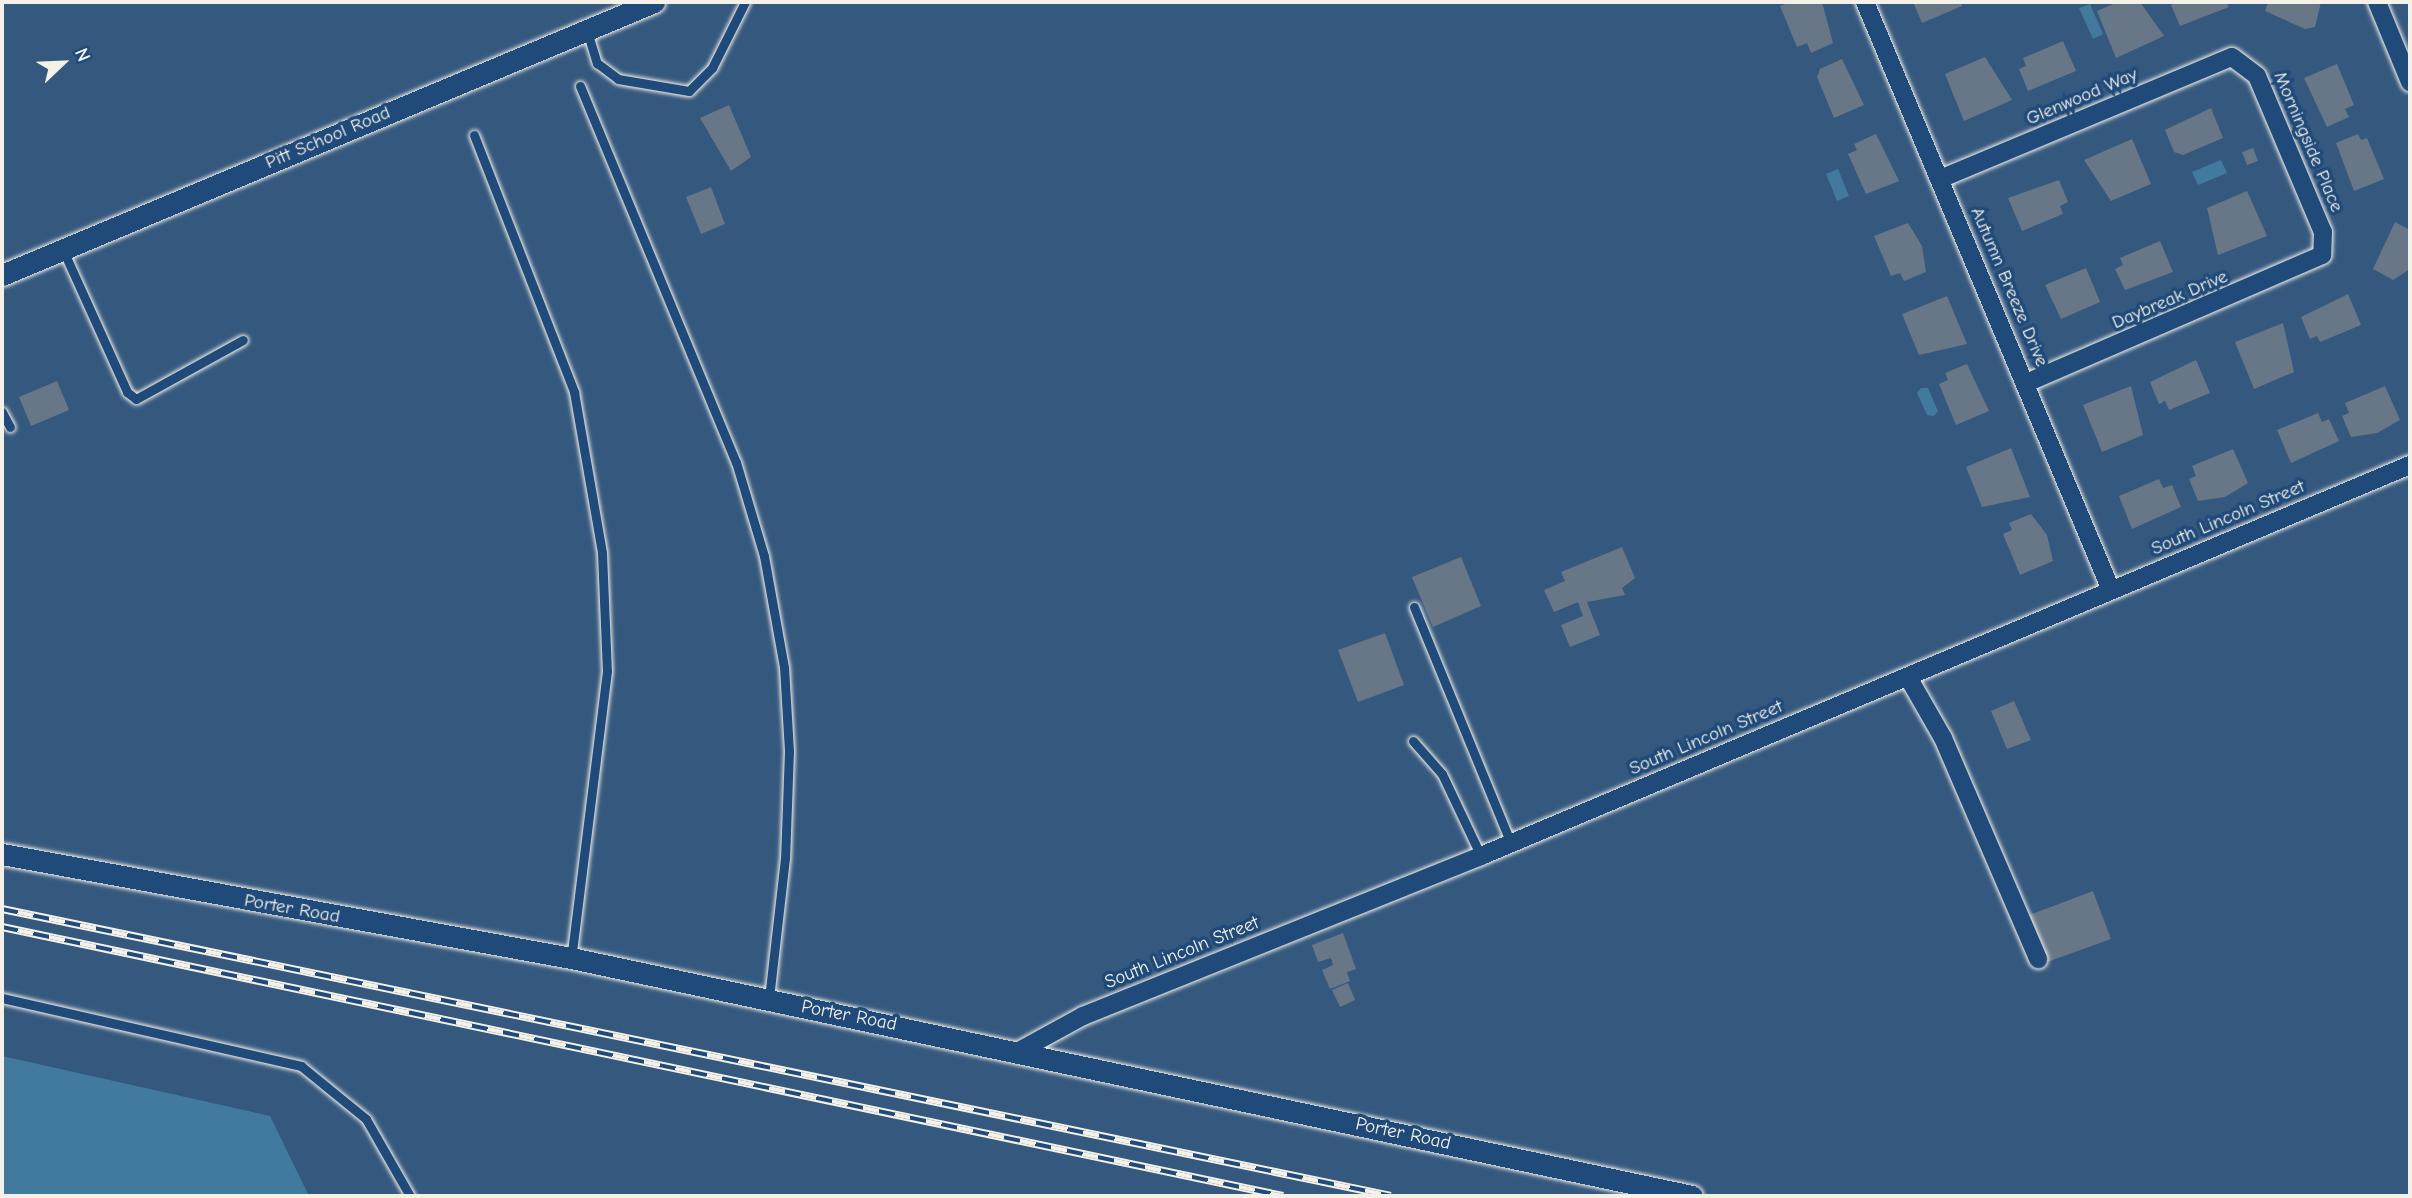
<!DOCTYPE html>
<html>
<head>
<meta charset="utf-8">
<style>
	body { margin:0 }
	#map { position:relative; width:2412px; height:1198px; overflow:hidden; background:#35587e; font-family:"Comic Neue",sans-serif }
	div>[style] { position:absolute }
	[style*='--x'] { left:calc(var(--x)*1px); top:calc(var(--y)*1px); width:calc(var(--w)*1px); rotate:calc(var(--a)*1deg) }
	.water>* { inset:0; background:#427a9e }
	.building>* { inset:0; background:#687787 }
	.roads { filter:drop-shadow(0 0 2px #f4f1e8) drop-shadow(0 0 2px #f4f1e8) }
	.service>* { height:9px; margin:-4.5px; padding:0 4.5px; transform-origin:4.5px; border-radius:4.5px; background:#1f4a7a }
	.minor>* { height:18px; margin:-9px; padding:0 9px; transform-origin:9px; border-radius:9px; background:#1f4a7a }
	.tertiary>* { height:21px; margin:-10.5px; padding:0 10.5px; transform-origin:10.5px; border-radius:10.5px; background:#1f4a7a }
	.rail>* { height:8px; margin-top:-4px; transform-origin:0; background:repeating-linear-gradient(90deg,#1f4a7a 0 16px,#f4f1e8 0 32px); box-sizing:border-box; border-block:2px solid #f4f1e8 }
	span { translate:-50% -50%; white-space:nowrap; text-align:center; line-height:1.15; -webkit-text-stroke:7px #1f4a7a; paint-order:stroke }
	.street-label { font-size:19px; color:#f4f1e8 }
	.frame { position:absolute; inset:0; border:4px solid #f4f1e8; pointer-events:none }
	.north { position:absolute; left:28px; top:28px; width:70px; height:70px; -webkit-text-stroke:5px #1f4a7a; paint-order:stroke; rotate:67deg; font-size:19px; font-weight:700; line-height:28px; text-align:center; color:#f4f1e8 }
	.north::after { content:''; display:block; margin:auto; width:24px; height:32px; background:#f4f1e8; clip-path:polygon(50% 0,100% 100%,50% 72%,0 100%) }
</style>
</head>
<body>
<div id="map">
	<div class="water">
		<i style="clip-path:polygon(2090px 4px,2103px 34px,2093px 39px,2079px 8px)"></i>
		<i style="clip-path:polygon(2221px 160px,2227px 173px,2198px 185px,2192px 172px)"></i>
		<i style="clip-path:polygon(1838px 169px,1849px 196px,1837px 201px,1826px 174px)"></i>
		<i style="clip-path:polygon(1921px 388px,1928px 388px,1938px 411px,1934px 416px,1927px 415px,1917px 393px)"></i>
		<i style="clip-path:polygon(2px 1056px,270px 1116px,309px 1196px,2px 1196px)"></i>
	</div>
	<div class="building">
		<i style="clip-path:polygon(1791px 2px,1822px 2px,1833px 43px,1811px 53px,1807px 43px,1797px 47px,1780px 6px)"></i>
		<i style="clip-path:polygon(1913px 2px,1961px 2px,1962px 6px,1922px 23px)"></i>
		<i style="clip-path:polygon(2118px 2px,2140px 2px,2164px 36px,2116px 58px,2097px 11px)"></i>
		<i style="clip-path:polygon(2178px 2px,2226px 2px,2229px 7px,2180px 26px,2171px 5px)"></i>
		<i style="clip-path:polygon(2268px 2px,2321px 2px,2315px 27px,2305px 29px,2265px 11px)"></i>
		<i style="clip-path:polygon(2063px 41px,2076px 71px,2028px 91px,2019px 69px,2026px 66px,2023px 58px)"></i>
		<i style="clip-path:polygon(1985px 57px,2012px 100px,1964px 121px,1945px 74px)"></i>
		<i style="clip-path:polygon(1842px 59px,1864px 105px,1834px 118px,1817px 77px,1820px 69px)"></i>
		<i style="clip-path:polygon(2337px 64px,2354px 105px,2345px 109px,2349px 117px,2327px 127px,2304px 78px)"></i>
		<i style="clip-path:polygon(729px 105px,751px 157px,731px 171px,700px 118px)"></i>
		<i style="clip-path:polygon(2211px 108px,2223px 138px,2183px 155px,2174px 152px,2165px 130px)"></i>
		<i style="clip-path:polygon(1876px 134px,1899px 181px,1866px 194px,1848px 154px,1857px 150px,1854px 144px)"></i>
		<i style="clip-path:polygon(2358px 134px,2361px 140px,2367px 138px,2384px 179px,2354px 191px,2336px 143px)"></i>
		<i style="clip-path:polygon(2132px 139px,2151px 184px,2111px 201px,2084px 160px)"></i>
		<i style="clip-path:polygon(2253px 148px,2258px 161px,2247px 165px,2242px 152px)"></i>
		<i style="clip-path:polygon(2059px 180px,2068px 202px,2060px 206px,2063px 214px,2022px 231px,2008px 198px)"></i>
		<i style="clip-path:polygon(711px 187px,725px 224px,701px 234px,686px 197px)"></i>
		<i style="clip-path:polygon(2247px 191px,2267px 236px,2218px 255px,2207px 208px)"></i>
		<i style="clip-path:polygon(2395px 222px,2410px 230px,2410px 269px,2393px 280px,2373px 269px)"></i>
		<i style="clip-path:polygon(1908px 223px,1922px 246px,1926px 272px,1904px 281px,1900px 273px,1891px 276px,1874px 236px)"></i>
		<i style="clip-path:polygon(2160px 241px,2173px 272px,2125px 290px,2115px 269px,2123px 265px,2120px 258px)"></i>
		<i style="clip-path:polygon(2086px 268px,2100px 302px,2061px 319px,2045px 285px)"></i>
		<i style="clip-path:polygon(2348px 294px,2361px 325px,2320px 342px,2317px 336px,2310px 339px,2301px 317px)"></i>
		<i style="clip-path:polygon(1947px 296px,1967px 344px,1919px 355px,1902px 314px)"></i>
		<i style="clip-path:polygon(2283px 323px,2294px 372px,2254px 389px,2235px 342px)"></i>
		<i style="clip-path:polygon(2196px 360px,2210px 393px,2169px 410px,2165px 401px,2159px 404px,2150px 382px)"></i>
		<i style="clip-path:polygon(1967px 364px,1989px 411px,1956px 425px,1939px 384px,1948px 380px,1945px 373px)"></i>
		<i style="clip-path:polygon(57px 381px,69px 410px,31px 426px,19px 397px)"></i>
		<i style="clip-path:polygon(2131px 386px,2143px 435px,2102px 452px,2083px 405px)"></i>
		<i style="clip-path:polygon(2385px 386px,2400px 420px,2377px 433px,2351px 437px,2342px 416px,2349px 413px,2345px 403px)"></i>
		<i style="clip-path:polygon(2318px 413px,2322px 422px,2329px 419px,2339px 441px,2291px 463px,2277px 430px)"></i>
		<i style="clip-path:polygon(2011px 448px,2030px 497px,1982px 507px,1966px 467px)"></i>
		<i style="clip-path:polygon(2233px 449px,2248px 483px,2225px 497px,2198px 501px,2189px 479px,2196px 476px,2192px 466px)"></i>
		<i style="clip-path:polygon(2159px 479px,2163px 488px,2172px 485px,2181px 507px,2132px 529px,2119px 496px)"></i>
		<i style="clip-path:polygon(2031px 514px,2047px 535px,2053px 561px,2020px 575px,2003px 534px,2012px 530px,2009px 523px)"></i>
		<i style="clip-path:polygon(1622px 547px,1635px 578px,1622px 588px,1625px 595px,1587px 602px,1600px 635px,1570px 647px,1561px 625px,1583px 616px,1578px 602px,1554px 612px,1544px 590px,1565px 581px,1561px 572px)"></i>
		<i style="clip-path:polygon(1461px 557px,1481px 606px,1433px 627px,1412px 577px)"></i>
		<i style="clip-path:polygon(1385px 633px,1404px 685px,1358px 702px,1338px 650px)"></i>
		<i style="clip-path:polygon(2014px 701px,2031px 740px,2007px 749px,1991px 711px)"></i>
		<i style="clip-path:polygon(2093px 891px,2111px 939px,2047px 962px,2029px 915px)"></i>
		<i style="clip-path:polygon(1343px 933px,1356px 969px,1347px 972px,1350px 981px,1330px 989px,1322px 970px,1333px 965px,1331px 958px,1318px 962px,1312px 945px)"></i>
		<i style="clip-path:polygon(1348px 983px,1355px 1000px,1340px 1007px,1332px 990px)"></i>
	</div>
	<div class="roads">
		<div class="service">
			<i style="--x:587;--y:31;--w:34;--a:73"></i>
			<i style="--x:597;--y:63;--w:26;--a:37"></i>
			<i style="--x:618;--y:79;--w:72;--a:9.6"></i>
			<i style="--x:689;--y:91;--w:33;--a:-45"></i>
			<i style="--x:712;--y:68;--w:74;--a:-63.4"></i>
			<i style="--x:580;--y:86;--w:407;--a:67.5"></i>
			<i style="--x:736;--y:462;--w:98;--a:73.4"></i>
			<i style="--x:764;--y:556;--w:113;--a:79.8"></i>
			<i style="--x:784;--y:667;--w:84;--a:86.6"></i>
			<i style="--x:789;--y:751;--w:107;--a:92.1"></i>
			<i style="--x:785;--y:858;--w:142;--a:96.5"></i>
			<i style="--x:474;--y:135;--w:276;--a:68.7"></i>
			<i style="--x:574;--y:392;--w:163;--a:80.1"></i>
			<i style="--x:602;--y:553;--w:118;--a:87.6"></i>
			<i style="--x:607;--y:671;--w:289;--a:97.1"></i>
			<i style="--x:63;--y:250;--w:156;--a:65.7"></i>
			<i style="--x:127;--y:392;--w:11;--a:38"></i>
			<i style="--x:136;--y:399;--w:122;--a:-28.9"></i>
			<i style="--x:2;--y:412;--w:17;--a:62"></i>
			<i style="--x:1414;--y:607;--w:255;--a:67.7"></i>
			<i style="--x:1413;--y:741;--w:44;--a:48.7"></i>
			<i style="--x:1442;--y:774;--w:91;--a:64.6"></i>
			<i style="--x:2;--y:998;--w:307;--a:12.8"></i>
			<i style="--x:301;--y:1066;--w:84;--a:39.2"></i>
			<i style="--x:366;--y:1119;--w:89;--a:60.3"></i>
		</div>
		<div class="minor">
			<i style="--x:1865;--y:2;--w:637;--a:67.3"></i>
			<i style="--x:2377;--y:2;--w:87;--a:67.6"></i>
			<i style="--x:1940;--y:179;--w:316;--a:-22.7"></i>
			<i style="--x:2232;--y:57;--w:31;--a:37"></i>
			<i style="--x:2257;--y:76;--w:169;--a:67.1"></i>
			<i style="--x:2323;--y:232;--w:23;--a:92"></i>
			<i style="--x:2322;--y:255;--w:322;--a:156.6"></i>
			<i style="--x:1908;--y:677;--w:70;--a:60.2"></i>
			<i style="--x:1943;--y:738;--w:241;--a:66.7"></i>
			<i style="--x:1019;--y:1051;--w:73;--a:-28.7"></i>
			<i style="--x:1083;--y:1016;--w:429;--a:-21.9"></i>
			<i style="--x:1481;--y:856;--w:1008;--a:-22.83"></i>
		</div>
		<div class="tertiary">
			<i style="--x:2;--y:275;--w:707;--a:-22.72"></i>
			<i style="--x:2;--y:854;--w:578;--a:10.36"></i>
			<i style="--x:571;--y:958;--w:1146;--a:11.99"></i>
		</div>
	</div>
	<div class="rail">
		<i style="--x:2;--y:909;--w:1418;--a:11.67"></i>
		<i style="--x:2;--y:927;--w:1309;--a:11.86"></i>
	</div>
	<div class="street-label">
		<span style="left:2082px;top:97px;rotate:-23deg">Glenwood Way</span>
		<span style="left:328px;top:138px;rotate:-23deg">Pitt School Road</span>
		<span style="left:2308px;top:142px;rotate:67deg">Morningside Place</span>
		<span style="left:2009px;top:287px;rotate:67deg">Autumn Breeze Drive</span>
		<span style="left:2170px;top:300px;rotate:-23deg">Daybreak Drive</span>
		<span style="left:2228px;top:518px;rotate:-23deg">South Lincoln Street</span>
		<span style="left:1706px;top:738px;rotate:-23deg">South Lincoln Street</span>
		<span style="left:292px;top:909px;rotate:10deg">Porter Road</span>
		<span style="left:1182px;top:953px;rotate:-22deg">South Lincoln Street</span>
		<span style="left:849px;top:1016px;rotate:11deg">Porter Road</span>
		<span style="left:1403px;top:1134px;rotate:12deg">Porter Road</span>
	</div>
	<div class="frame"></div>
	<div class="north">N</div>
</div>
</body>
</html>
